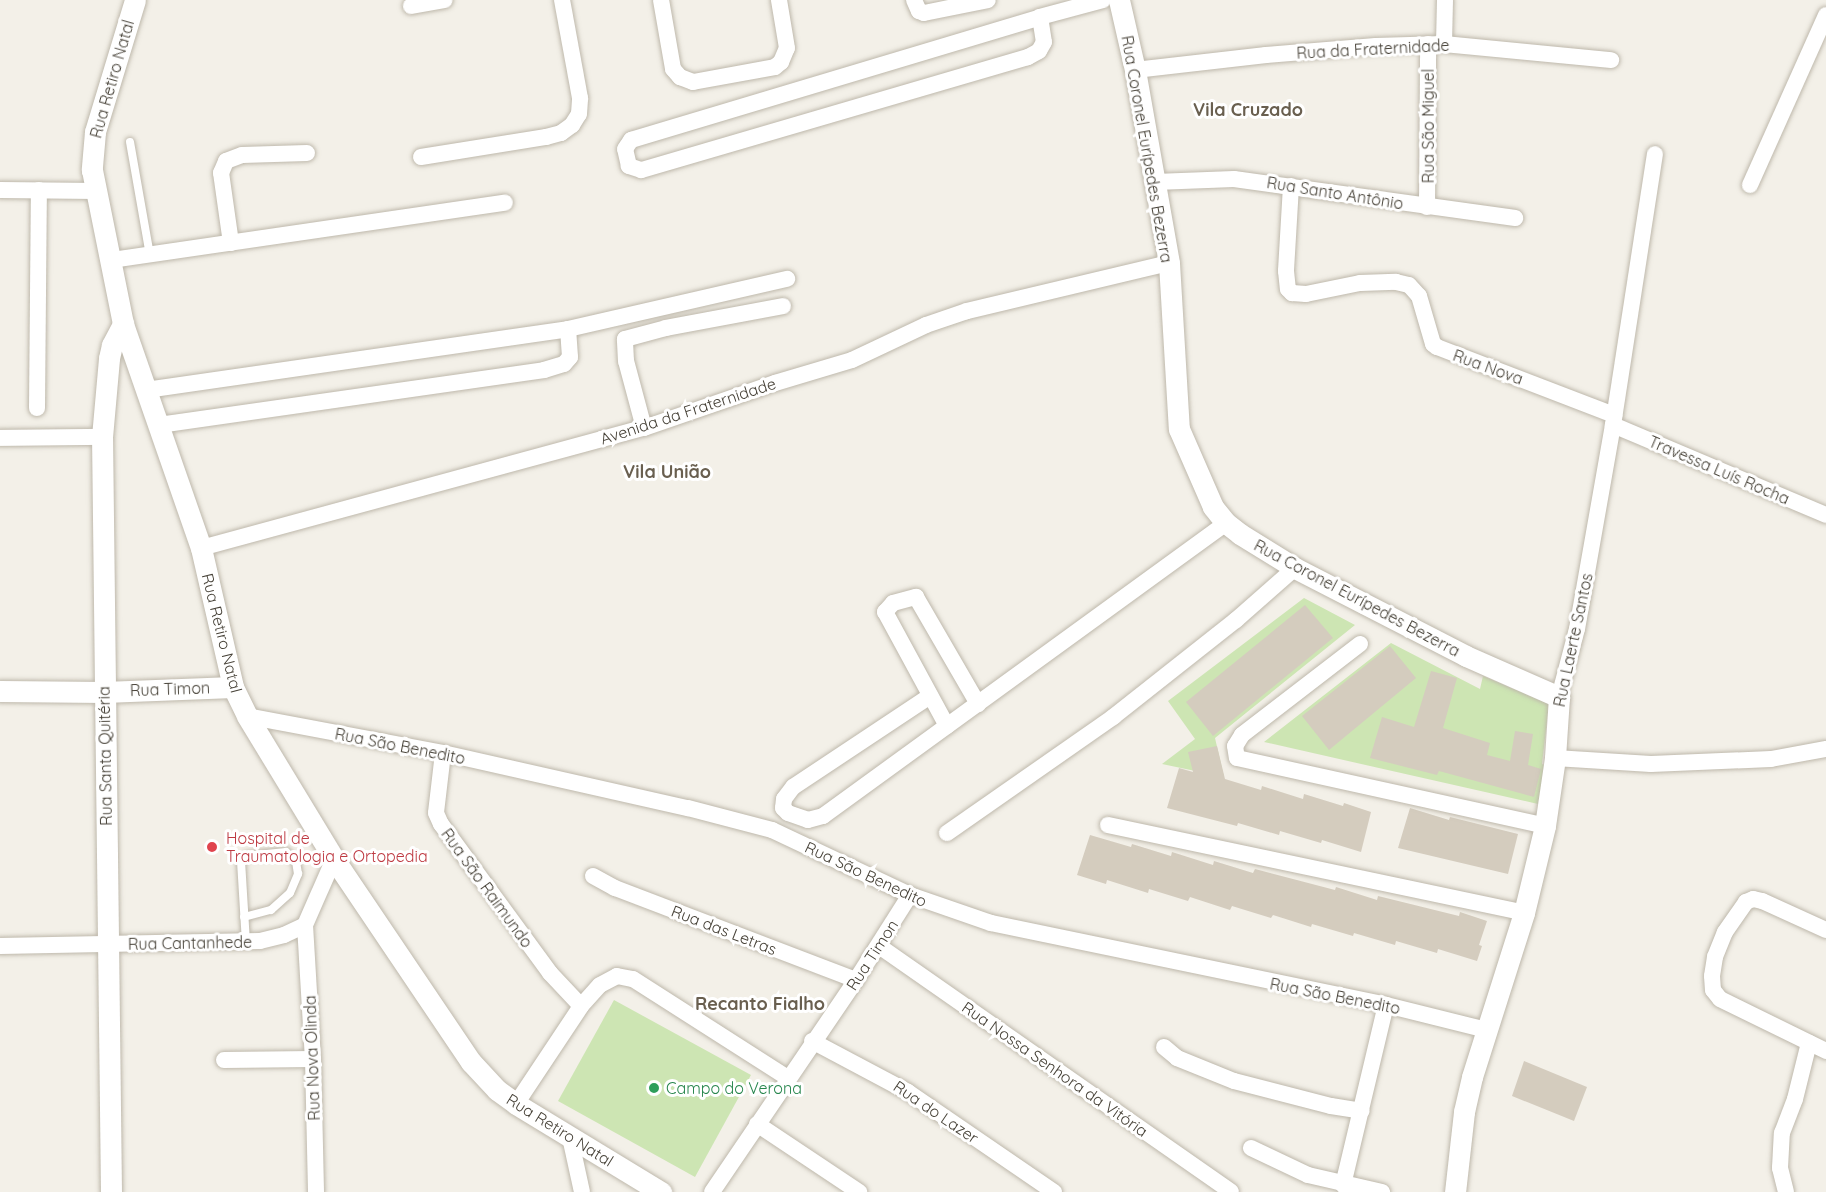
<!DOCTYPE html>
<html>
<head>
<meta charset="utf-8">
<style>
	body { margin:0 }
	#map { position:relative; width:1826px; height:1192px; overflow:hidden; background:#f3f0e8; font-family:Quicksand,sans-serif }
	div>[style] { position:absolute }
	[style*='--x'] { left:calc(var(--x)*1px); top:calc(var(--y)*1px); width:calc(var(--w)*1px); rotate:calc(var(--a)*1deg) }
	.green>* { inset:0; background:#cde5b3 }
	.building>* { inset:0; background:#d4ccbe }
	.roads { filter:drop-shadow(0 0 2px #beb8ab) drop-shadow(0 0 2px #beb8ab) }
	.service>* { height:8px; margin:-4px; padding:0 4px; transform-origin:4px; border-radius:4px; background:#fff }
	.minor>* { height:16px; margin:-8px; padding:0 8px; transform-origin:8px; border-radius:8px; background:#fff }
	.tertiary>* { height:21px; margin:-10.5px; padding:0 10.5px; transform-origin:10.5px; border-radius:10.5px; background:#fff }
	.dots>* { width:16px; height:16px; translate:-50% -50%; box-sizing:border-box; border:3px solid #fff; border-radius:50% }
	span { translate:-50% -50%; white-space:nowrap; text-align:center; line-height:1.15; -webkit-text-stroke:6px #fff; paint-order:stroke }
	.street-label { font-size:16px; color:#464137 }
	.health-label { font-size:16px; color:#be3a42 }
	.left { translate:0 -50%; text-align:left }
	.leisure-label { font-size:16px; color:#27864d }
	.neighbourhood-label { font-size:18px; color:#695f4f; font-weight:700 }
</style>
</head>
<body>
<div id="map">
	<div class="green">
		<i style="clip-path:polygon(1304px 598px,1355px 625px,1215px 738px,1224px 777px,1162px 764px,1195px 739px,1168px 701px)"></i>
		<i style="clip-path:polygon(1391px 643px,1480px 689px,1483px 676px,1549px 704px,1542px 764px,1548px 767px,1538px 804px,1264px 742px)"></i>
		<i style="clip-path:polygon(614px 1000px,751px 1075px,695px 1177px,558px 1101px)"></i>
	</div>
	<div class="building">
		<i style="clip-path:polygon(1305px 605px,1333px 638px,1213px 736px,1186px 702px)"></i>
		<i style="clip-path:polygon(1390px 646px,1416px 678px,1329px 750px,1302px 716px)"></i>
		<i style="clip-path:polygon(1431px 671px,1457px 678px,1443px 728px,1490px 743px,1487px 755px,1510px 761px,1515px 731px,1533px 734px,1528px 765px,1541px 769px,1534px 797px,1439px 771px,1437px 775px,1370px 758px,1382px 717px,1414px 727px)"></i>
		<i style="clip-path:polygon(1217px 746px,1225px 779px,1261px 790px,1262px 786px,1303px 799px,1304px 794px,1343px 806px,1344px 803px,1371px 812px,1361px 852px,1322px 840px,1321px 843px,1280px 831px,1279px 835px,1238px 823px,1237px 826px,1167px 808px,1179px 768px,1193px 772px,1188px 752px)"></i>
		<i style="clip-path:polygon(1410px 808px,1449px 820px,1450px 817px,1518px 834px,1508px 874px,1398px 848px)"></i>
		<i style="clip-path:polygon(1090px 835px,1131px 847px,1132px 844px,1171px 856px,1172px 852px,1213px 865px,1214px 861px,1253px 873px,1255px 869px,1335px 890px,1336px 887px,1377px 900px,1378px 896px,1459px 916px,1460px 912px,1487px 921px,1479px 945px,1482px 946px,1477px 961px,1438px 949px,1437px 953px,1396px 941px,1395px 945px,1354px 933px,1353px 936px,1312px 924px,1311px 927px,1273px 915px,1271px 918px,1232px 906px,1230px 910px,1190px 897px,1188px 901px,1149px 889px,1148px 893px,1107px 880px,1106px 884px,1077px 875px)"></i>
		<i style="clip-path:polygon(1524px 1061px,1587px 1087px,1574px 1121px,1512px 1096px)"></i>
	</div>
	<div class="roads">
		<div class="service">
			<i style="--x:130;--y:142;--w:115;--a:80"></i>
			<i style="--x:244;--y:917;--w:28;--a:-15"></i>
			<i style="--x:271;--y:910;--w:25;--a:-42"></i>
			<i style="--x:290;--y:893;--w:21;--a:-67"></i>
			<i style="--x:298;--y:874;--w:12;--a:-99"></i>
			<i style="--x:296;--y:862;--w:14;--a:-135"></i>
			<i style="--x:286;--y:852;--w:39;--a:174"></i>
			<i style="--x:247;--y:856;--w:8;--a:140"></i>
			<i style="--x:241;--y:861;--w:81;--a:86.5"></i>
		</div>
		<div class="minor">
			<i style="--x:661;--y:0;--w:70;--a:80.1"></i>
			<i style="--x:673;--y:69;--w:11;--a:49"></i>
			<i style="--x:680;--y:77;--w:14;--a:21"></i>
			<i style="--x:693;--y:82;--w:83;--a:-10.4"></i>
			<i style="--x:775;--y:67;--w:8;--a:-40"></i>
			<i style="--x:781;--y:62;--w:15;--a:-67"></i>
			<i style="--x:787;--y:48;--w:49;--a:-99.5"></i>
			<i style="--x:914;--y:0;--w:12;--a:66"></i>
			<i style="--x:919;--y:11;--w:5;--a:22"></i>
			<i style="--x:924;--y:13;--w:65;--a:-11.5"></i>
			<i style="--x:411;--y:6;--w:34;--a:-10"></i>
			<i style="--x:1040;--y:17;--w:25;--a:81"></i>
			<i style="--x:1044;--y:42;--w:10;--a:119"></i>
			<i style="--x:1039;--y:51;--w:13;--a:151"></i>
			<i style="--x:1028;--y:57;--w:403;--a:163.7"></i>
			<i style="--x:641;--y:170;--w:13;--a:-162"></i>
			<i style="--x:629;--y:166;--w:17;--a:-103"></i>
			<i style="--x:625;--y:149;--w:11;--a:-56"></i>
			<i style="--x:631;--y:140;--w:427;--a:-16.7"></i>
			<i style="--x:1040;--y:17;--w:65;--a:-15.1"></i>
			<i style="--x:1444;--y:44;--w:44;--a:-88.7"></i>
			<i style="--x:1135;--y:70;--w:132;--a:-6.5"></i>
			<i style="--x:1266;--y:55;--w:110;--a:-4.7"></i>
			<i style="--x:1376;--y:46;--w:68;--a:-1.7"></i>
			<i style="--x:1444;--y:44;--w:168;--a:5.5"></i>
			<i style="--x:421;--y:157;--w:127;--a:-9.1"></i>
			<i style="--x:546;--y:137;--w:16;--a:-15"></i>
			<i style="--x:561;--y:133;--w:14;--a:-36"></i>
			<i style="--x:572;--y:125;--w:13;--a:-58"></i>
			<i style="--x:579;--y:114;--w:16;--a:-86"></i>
			<i style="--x:580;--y:98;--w:100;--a:-100.4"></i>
			<i style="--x:1155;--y:182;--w:79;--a:-2.2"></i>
			<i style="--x:1234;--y:179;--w:284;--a:7.9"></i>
			<i style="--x:1750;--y:185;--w:186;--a:-65.9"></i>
			<i style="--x:1291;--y:186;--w:85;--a:93.4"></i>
			<i style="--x:1286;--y:271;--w:18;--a:84"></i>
			<i style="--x:1288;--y:289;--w:6;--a:45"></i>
			<i style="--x:1292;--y:293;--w:14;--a:4"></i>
			<i style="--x:1306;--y:294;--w:55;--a:-11.5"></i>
			<i style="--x:1360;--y:283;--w:36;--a:-2"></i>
			<i style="--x:1396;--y:282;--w:13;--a:13"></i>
			<i style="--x:1409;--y:285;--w:15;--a:48"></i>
			<i style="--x:1419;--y:296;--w:50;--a:73.7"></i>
			<i style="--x:1433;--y:344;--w:5;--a:37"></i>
			<i style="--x:1437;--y:347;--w:190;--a:21"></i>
			<i style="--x:0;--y:190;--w:97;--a:0.6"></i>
			<i style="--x:1427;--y:207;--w:163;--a:-89.6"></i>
			<i style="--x:231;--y:243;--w:71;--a:-98.1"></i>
			<i style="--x:221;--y:173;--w:13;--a:-67"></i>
			<i style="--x:226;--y:161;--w:17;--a:-21"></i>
			<i style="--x:242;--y:155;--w:65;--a:-1.8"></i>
			<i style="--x:112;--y:260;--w:397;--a:-8.3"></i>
			<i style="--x:146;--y:390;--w:426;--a:-8.2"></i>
			<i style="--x:568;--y:329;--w:225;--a:-12.9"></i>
			<i style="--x:37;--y:408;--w:218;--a:-89.5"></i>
			<i style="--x:159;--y:425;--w:389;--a:-8.1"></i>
			<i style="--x:544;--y:370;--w:21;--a:-17"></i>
			<i style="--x:564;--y:364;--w:9;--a:-49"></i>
			<i style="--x:570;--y:357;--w:28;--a:-94"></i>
			<i style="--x:1613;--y:425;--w:231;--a:22.9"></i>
			<i style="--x:644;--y:428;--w:69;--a:-105"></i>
			<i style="--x:626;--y:361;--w:22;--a:-93"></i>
			<i style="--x:625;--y:339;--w:42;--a:-15"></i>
			<i style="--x:666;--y:328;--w:119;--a:-10.6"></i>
			<i style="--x:0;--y:438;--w:102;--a:-0.6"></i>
			<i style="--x:201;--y:548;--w:459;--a:-15.2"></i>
			<i style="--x:644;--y:428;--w:139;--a:-19"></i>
			<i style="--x:775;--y:383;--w:80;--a:-16.6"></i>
			<i style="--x:852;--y:360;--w:82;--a:-25.3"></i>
			<i style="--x:926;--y:325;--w:43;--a:-18.9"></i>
			<i style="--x:967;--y:311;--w:208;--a:-13.4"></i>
			<i style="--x:1360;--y:644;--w:149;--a:142.4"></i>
			<i style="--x:1242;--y:735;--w:13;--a:122"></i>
			<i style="--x:1235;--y:746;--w:12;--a:81"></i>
			<i style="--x:1237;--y:758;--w:315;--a:12.4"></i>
			<i style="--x:930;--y:696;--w:164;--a:146.4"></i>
			<i style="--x:793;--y:787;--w:15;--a:127"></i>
			<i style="--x:784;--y:799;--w:9;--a:96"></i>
			<i style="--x:783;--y:808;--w:7;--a:45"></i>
			<i style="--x:788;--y:813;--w:21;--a:19"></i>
			<i style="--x:808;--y:820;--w:16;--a:-15"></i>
			<i style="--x:823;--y:816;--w:498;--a:-36"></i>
			<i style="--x:1559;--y:697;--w:70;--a:-75.2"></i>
			<i style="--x:1577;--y:629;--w:207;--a:-80"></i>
			<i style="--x:1613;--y:425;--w:274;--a:-81.2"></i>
			<i style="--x:247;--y:716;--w:199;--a:10.7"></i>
			<i style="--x:443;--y:753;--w:251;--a:12.7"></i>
			<i style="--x:688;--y:808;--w:87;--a:14.7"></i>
			<i style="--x:772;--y:830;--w:153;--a:25.2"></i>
			<i style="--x:910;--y:895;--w:86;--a:19.1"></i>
			<i style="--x:991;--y:923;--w:403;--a:11.7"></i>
			<i style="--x:1386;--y:1005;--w:103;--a:14"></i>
			<i style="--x:947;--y:726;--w:130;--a:-118.5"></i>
			<i style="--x:885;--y:612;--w:12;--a:-48"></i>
			<i style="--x:893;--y:603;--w:24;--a:-15"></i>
			<i style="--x:916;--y:597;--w:124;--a:59.9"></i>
			<i style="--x:443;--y:753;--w:60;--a:96.7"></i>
			<i style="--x:436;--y:813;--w:12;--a:66"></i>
			<i style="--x:441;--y:824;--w:185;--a:53.8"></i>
			<i style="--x:550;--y:973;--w:45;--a:46.8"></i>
			<i style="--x:1555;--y:758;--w:96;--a:3.6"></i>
			<i style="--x:1651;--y:764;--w:120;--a:-2.4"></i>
			<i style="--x:1771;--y:759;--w:56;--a:-10.3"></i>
			<i style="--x:1108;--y:825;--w:425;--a:11.9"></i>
			<i style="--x:947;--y:833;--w:203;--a:-34.9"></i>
			<i style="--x:1113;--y:717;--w:157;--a:-38.3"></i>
			<i style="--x:1236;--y:620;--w:79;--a:-41.4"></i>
			<i style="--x:593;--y:876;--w:25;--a:29"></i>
			<i style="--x:615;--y:888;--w:258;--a:20.9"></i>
			<i style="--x:305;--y:925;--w:134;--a:86.6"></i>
			<i style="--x:313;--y:1059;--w:133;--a:88.7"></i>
			<i style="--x:1826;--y:930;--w:70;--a:-155.6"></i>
			<i style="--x:1762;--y:901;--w:9;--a:-167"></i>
			<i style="--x:1753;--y:899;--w:8;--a:157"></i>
			<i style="--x:1746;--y:902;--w:37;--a:125"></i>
			<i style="--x:1725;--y:932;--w:27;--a:112"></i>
			<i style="--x:1715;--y:957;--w:19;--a:99"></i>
			<i style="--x:1712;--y:976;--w:14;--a:86"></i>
			<i style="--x:1713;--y:990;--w:11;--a:52"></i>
			<i style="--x:1720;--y:999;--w:118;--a:26.1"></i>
			<i style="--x:0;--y:946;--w:260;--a:-1.1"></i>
			<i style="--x:260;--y:941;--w:25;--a:-14"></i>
			<i style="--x:284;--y:935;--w:23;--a:-25"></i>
			<i style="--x:305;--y:925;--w:72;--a:-66.3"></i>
			<i style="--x:879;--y:946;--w:429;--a:34.9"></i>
			<i style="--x:812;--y:1041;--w:109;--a:28"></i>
			<i style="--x:908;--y:1092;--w:177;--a:34.4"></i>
			<i style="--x:1164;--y:1047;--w:17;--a:40"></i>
			<i style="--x:1177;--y:1058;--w:61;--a:22"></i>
			<i style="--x:1234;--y:1081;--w:100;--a:14.5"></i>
			<i style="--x:1331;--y:1106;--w:31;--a:9"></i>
			<i style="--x:224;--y:1060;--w:89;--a:-0.6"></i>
			<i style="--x:516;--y:1104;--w:118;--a:-56.4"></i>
			<i style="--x:581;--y:1006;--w:28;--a:-48"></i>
			<i style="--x:600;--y:985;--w:19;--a:-28"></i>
			<i style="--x:617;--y:976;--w:16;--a:11"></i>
			<i style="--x:633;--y:979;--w:184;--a:32.6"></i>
			<i style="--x:757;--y:1124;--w:123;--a:33.7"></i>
			<i style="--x:570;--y:1137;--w:56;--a:77.7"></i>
			<i style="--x:1251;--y:1148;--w:63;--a:25.3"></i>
			<i style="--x:1308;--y:1175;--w:76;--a:12.9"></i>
			<i style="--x:1343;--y:1185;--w:185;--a:-76.6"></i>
			<i style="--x:712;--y:1192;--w:256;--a:-55.8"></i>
			<i style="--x:856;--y:980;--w:101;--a:-57.6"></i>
			<i style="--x:1786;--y:1192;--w:25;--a:-104"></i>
			<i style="--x:1780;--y:1168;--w:35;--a:-87"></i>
			<i style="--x:1782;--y:1133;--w:36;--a:-69"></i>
			<i style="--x:1795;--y:1099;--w:58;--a:-76"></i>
		</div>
		<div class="tertiary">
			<i style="--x:135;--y:0;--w:138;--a:106.9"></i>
			<i style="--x:95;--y:132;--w:38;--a:95"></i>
			<i style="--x:92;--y:170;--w:157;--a:78.6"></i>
			<i style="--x:123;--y:324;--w:237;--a:70.8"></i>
			<i style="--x:201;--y:548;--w:143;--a:77"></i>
			<i style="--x:233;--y:687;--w:32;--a:64"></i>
			<i style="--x:247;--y:716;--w:167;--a:58.7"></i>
			<i style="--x:334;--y:859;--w:245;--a:56"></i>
			<i style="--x:471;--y:1062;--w:38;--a:47"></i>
			<i style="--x:497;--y:1090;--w:24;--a:36"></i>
			<i style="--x:516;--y:1104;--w:170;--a:31.3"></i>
			<i style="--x:1119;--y:0;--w:72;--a:77.1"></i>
			<i style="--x:1135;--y:70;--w:196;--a:80"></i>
			<i style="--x:1169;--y:263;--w:166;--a:86.6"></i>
			<i style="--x:1179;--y:429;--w:85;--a:66.4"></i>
			<i style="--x:1213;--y:507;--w:21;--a:51"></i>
			<i style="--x:1226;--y:523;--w:18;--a:38"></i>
			<i style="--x:1240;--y:534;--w:65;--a:31.7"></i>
			<i style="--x:1295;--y:568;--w:192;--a:27.2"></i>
			<i style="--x:1466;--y:656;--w:102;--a:23.8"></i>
			<i style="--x:1559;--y:697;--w:61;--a:93.8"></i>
			<i style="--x:1555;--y:758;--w:69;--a:98.4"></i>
			<i style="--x:1545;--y:826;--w:89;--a:103.6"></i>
			<i style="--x:1524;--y:913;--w:172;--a:107.6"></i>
			<i style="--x:1472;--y:1077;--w:36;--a:103"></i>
			<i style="--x:1464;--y:1112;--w:81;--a:96.4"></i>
			<i style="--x:0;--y:691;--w:104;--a:0.6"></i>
			<i style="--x:104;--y:692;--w:129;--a:-2.2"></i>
			<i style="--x:111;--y:1192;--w:755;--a:-90.68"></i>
			<i style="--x:102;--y:437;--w:79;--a:-84.9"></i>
			<i style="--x:109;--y:358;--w:13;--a:-77"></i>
			<i style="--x:112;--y:345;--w:24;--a:-62"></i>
		</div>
	</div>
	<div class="dots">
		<i style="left:212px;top:847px;background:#e0444e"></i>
		<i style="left:654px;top:1088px;background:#2e9e5b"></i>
	</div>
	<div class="street-label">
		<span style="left:1373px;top:49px;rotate:-3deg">Rua da Fraternidade</span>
		<span style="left:112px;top:79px;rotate:-74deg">Rua Retiro Natal</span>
		<span style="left:1428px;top:126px;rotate:-90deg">Rua São Miguel</span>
		<span style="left:1147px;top:149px;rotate:80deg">Rua Coronel Eurípedes Bezerra</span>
		<span style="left:1335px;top:193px;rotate:9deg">Rua Santo Antônio</span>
		<span style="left:1488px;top:367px;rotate:20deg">Rua Nova</span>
		<span style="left:688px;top:411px;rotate:-18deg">Avenida da Fraternidade</span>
		<span style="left:1719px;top:470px;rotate:23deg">Travessa Luís Rocha</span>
		<span style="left:1357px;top:598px;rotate:28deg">Rua Coronel Eurípedes Bezerra</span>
		<span style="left:222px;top:633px;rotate:76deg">Rua Retiro Natal</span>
		<span style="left:1573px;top:640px;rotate:-78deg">Rua Laerte Santos</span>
		<span style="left:170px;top:689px;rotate:-2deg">Rua Timon</span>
		<span style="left:400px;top:746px;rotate:11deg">Rua São Benedito</span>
		<span style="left:105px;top:756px;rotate:-91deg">Rua Santa Quitéria</span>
		<span style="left:866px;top:874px;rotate:25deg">Rua São Benedito</span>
		<span style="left:487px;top:888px;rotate:54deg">Rua São Raimundo</span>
		<span style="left:724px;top:930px;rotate:21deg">Rua das Letras</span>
		<span style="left:190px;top:943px;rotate:-1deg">Rua Cantanhede</span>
		<span style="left:872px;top:955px;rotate:-57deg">Rua Timon</span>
		<span style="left:1335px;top:996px;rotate:11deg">Rua São Benedito</span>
		<span style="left:312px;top:1058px;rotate:-92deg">Rua Nova Olinda</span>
		<span style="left:1055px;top:1069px;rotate:35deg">Rua Nossa Senhora da Vitória</span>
		<span style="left:936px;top:1112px;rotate:34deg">Rua do Lazer</span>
		<span style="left:560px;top:1130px;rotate:32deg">Rua Retiro Natal</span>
	</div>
	<div class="health-label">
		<span class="left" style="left:226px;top:847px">Hospital de<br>Traumatologia e Ortopedia</span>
	</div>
	<div class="leisure-label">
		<span class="left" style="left:666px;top:1088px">Campo do Verona</span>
	</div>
	<div class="neighbourhood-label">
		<span style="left:1248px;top:110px">Vila Cruzado</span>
		<span style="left:667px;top:472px">Vila União</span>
		<span style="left:760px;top:1004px">Recanto Fialho</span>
	</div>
</div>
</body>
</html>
